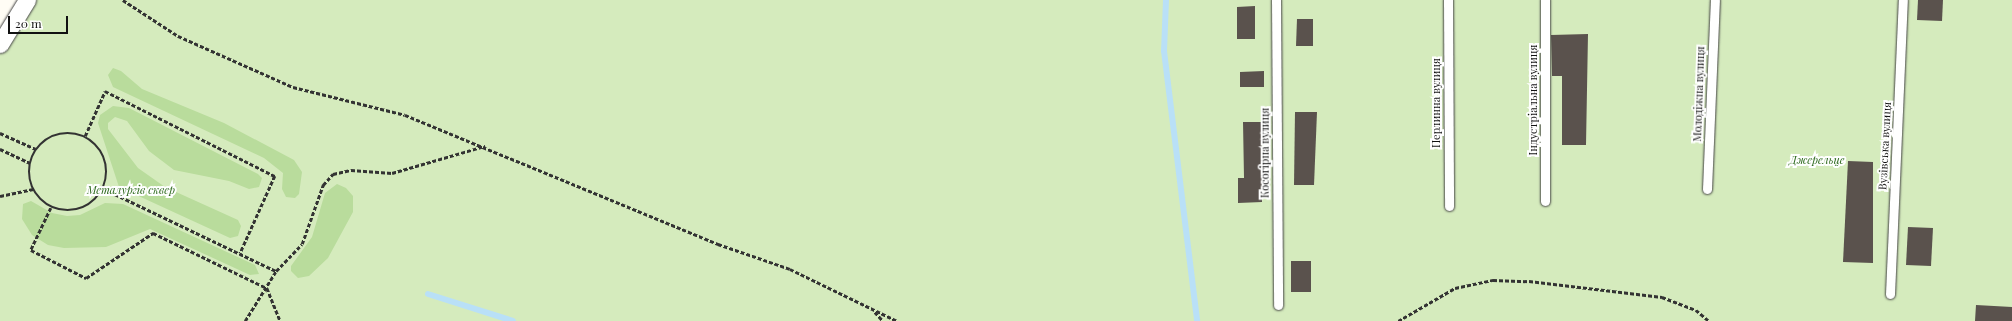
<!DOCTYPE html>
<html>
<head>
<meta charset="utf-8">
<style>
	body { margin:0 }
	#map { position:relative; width:2012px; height:321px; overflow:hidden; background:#fffdf5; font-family:"Playfair Display",serif }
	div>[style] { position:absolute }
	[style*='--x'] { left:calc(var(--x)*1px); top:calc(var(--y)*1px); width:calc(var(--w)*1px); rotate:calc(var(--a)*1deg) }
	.green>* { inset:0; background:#d5ebbd }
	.forest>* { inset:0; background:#b9dc9c }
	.stream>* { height:6px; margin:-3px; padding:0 3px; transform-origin:3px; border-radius:3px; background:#b9e0f7 }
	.building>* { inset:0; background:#5a524d }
	.path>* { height:2.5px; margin-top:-1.25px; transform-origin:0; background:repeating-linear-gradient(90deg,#333 0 4px,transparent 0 6px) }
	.path>.ring { margin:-1.25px; padding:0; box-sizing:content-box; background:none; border:2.5px solid #333; border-radius:50% }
	.roads { filter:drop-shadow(0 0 1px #444) drop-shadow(0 0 1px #444) }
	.lane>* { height:9px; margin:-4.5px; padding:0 4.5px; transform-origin:4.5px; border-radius:4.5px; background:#fff }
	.street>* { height:17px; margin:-8.5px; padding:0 8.5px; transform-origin:8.5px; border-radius:8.5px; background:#fff }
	span { translate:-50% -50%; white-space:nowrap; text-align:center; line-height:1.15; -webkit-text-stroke:4px #fff; paint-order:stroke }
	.street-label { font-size:11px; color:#111 }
	.park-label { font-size:11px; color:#2f6b1f; font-style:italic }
	.scale { position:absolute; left:8px; top:16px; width:60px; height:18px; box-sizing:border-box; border:2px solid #111; border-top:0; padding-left:5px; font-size:12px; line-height:14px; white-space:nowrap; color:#111; -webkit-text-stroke:3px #fff; paint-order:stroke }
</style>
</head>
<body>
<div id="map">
	<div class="green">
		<i style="clip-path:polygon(26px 0,2012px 0,2012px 321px,0 321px,0 42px)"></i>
	</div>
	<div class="forest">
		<i style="clip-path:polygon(113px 68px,121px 71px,142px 89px,224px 123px,294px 160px,302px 172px,299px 194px,295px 198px,286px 197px,282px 189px,283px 173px,264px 158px,113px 87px,108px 75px)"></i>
		<i style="clip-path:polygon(113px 106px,129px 108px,258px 174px,262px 178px,259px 187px,249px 189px,229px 181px,174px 170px,149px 151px,127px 121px,115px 117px,108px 123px,108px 129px,138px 168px,165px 187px,238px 220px,241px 226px,238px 236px,230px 238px,119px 187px,98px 123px,100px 115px)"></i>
		<i style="clip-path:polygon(337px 184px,346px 188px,353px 196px,353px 212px,328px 258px,309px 276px,298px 278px,291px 271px,291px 266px,312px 237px,325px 193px)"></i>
		<i style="clip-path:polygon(31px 201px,52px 213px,67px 216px,80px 215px,105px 203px,123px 204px,255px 265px,259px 274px,250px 275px,150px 229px,106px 247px,64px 248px,48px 245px,32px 235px,22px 219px,23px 204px)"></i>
	</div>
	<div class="stream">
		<i style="--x:1166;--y:0;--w:51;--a:92.2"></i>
		<i style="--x:1164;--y:51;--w:272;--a:83"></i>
		<i style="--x:428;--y:294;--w:89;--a:17.6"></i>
	</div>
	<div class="building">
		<i style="clip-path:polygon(1918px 0,1943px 0,1942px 21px,1917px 20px)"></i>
		<i style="clip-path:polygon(1255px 6px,1255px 39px,1237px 39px,1237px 7px)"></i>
		<i style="clip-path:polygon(1297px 19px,1313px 19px,1313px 46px,1296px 46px)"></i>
		<i style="clip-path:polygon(1588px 34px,1586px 145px,1562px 145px,1562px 76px,1552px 76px,1551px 35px)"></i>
		<i style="clip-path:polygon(1264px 71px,1264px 87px,1240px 87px,1240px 72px)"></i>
		<i style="clip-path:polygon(1295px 112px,1317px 112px,1314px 185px,1294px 185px)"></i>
		<i style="clip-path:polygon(1243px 122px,1262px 122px,1262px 202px,1238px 203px,1238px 178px,1244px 178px)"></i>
		<i style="clip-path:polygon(1848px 161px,1873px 162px,1873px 263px,1843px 262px)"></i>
		<i style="clip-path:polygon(1908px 227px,1933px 228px,1931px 266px,1906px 265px)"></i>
		<i style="clip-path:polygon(1291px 261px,1311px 261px,1311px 292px,1291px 292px)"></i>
		<i style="clip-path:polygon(1976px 305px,2012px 307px,2012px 321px,1975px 321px)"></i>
	</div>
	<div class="path">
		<i style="--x:123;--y:0;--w:66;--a:33.2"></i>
		<i style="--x:178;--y:36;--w:126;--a:23.9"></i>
		<i style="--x:293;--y:87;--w:115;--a:14"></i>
		<i style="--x:405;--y:115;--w:339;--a:22.4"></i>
		<i style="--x:718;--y:244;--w:76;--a:19.1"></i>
		<i style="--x:790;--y:269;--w:119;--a:25.9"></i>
		<i class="ring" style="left:29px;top:133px;width:75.5px;height:75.5px"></i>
		<i style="--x:0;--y:133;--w:39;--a:24"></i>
		<i style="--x:85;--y:136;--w:49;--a:-66"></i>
		<i style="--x:105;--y:91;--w:190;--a:26.6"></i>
		<i style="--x:275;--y:176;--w:85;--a:114.2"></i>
		<i style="--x:0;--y:149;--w:33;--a:25"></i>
		<i style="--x:104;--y:189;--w:191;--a:25.5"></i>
		<i style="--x:0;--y:196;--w:34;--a:-12"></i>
		<i style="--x:51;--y:208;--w:47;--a:115.5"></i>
		<i style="--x:31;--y:250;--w:62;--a:27"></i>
		<i style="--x:86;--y:278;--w:81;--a:-33.9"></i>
		<i style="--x:153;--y:233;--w:127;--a:25.8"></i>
		<i style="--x:267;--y:288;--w:35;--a:68"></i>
		<i style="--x:875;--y:312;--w:12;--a:48"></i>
		<i style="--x:245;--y:321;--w:59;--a:-58.2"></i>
		<i style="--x:276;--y:271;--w:37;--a:-46"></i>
		<i style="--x:302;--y:244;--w:63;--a:-70.4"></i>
		<i style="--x:323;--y:185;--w:15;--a:-48"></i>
		<i style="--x:333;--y:174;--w:18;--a:-13"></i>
		<i style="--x:351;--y:170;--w:41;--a:4.2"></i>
		<i style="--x:392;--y:173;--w:97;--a:-16.2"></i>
		<i style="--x:1398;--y:321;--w:66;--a:-30.1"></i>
		<i style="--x:1455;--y:288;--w:39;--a:-12"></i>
		<i style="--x:1493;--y:280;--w:36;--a:2"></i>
		<i style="--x:1529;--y:281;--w:134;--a:6.9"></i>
		<i style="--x:1662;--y:297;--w:36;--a:21"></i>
		<i style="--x:1696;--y:310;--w:17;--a:40"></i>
	</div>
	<div class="roads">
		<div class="lane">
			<i style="--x:1276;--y:0;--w:305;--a:89.6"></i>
			<i style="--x:1448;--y:0;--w:206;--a:89.7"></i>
			<i style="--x:1545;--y:0;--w:201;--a:90"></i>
			<i style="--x:1707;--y:189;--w:189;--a:-87.6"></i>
			<i style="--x:1890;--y:294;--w:294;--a:-87.5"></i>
		</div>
		<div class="street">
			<i style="--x:0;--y:44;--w:52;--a:-58.5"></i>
		</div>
	</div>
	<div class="street-label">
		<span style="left:1699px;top:94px;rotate:-88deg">Молодіжна вулиця</span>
		<span style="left:1533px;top:100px;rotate:-90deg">Індустріальна вулиця</span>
		<span style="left:1436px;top:103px;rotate:-90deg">Перлинна вулиця</span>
		<span style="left:1885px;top:146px;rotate:-87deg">Вузівська вулиця</span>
		<span style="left:1265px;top:153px;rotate:-90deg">Косогірна вулиця</span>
	</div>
	<div class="park-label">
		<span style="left:1817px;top:160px">Джерельце</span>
		<span style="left:131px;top:190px">Металургів сквер</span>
	</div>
	<div class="scale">20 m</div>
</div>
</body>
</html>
